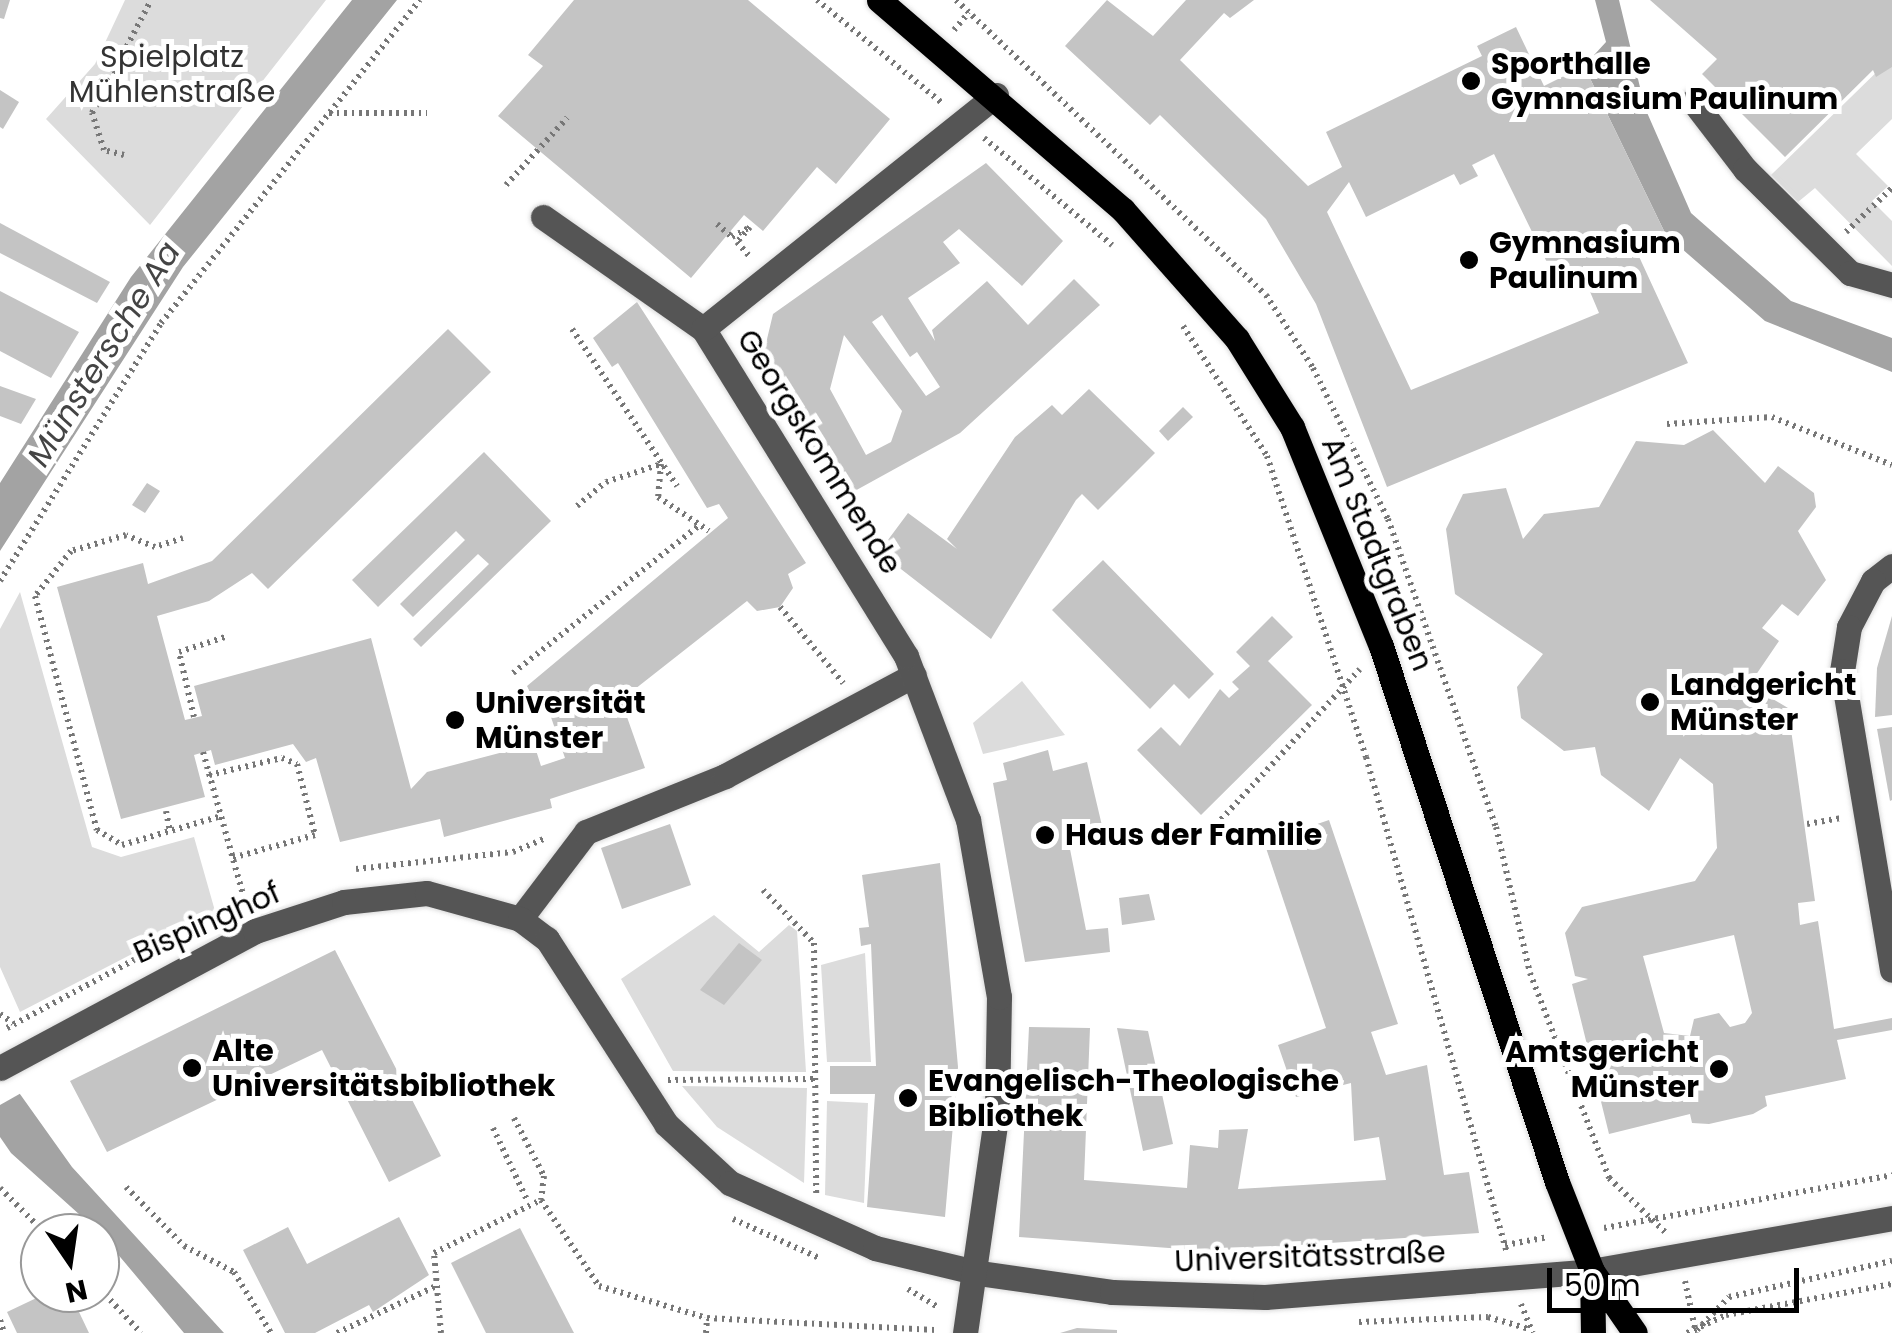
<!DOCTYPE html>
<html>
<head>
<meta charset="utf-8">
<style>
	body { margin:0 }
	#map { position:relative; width:1892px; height:1333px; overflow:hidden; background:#fff; font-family:Poppins,sans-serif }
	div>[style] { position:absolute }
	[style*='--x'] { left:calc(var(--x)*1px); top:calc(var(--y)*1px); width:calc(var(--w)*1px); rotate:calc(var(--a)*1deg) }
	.green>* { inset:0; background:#dcdcdc }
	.water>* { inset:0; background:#a3a3a3 }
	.pier>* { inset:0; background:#fff }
	.building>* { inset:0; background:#c4c4c4 }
	.path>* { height:6px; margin-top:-3px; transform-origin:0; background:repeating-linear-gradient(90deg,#777 0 2.5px,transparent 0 7.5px) }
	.roads { filter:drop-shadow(0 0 2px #dbdbdb) drop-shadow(0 0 2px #dbdbdb) }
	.minor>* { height:25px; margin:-12.5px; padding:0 12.5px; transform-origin:12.5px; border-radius:12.5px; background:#555 }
	.major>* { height:25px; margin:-12.5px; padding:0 12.5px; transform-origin:12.5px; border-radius:12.5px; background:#000 }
	.dots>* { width:28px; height:28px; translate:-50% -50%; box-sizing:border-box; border:5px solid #fff; border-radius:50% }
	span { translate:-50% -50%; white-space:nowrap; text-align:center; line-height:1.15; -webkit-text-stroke:10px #fff; paint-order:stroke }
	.park-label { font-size:30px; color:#333 }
	.poi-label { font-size:30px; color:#000; font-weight:700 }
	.left { translate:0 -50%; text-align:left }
	.right { translate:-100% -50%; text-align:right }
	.street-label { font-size:30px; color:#000 }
	.water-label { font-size:32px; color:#444; font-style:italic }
	.north { position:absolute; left:20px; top:1213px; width:100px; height:100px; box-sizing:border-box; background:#fff; border:2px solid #999; border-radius:50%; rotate:167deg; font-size:28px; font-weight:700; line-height:40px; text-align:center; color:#000 }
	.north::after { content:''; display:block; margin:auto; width:35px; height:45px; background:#000; clip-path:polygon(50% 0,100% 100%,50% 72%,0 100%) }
	.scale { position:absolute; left:1547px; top:1268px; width:252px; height:45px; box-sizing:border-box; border:5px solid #000; border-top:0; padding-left:12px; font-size:30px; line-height:35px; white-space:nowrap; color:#000; -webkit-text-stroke:8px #fff; paint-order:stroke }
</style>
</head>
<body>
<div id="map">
	<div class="green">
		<i style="clip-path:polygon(125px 0,326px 0,150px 225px,46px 119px,95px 64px)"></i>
		<i style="clip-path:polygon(1892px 57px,1892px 119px,1856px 154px,1888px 186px,1872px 201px,1892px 221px,1892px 266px,1815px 188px,1798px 202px,1771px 175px)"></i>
		<i style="clip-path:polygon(20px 592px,92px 847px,121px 857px,194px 837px,215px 911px,20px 1012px,0 967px,0 629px)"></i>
		<i style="clip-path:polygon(1022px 681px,1065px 735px,983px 754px,973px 723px)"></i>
		<i style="clip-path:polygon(714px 915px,759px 952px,789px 925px,797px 931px,806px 1072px,673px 1071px,621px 979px)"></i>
		<i style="clip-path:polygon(865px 953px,871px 1062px,827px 1062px,821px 965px)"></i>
		<i style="clip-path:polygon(682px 1086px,807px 1088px,804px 1183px,717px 1127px)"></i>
		<i style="clip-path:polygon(827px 1101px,868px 1103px,864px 1203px,825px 1195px)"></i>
	</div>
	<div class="water">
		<i style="clip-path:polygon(352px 0,397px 0,183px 267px,0 551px,0 483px,131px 277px)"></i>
		<i style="clip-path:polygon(1595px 0,1619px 0,1645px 108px,1691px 213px,1791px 301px,1892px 338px,1892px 372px,1765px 321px,1666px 235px,1584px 66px,1606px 42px)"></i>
		<i style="clip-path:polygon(0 1066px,72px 1167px,224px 1333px,184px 1333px,100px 1233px,11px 1153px,0 1137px)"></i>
	</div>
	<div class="pier">
		<i style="clip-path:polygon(0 1061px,23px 1092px,0 1105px)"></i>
	</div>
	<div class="building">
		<i style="clip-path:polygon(0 0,10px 0,4px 19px,0 18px)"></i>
		<i style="clip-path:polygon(574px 0,748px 0,890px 119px,836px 184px,817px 167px,763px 231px,744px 215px,691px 278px,498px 116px,543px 66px,528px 55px)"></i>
		<i style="clip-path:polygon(evenodd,1107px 0,1153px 36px,1186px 0,1254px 0,1230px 18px,1224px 13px,1180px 60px,1308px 186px,1342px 167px,1326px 132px,1482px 56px,1477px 46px,1516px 27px,1544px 86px,1584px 66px,1666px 235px,1636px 250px,1688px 363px,1387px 487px,1316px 304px,1266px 219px,1160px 115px,1150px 125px,1065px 46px,1107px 0,1494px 154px,1559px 287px,1583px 275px,1599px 313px,1411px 390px,1327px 212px,1349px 182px,1366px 217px,1454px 174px,1460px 185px,1478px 176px,1472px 165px,1494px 154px)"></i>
		<i style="clip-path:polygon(1650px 0,1892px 0,1892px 67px,1876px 77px,1873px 70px,1785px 157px,1702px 74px,1717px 59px)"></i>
		<i style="clip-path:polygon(0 90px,19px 102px,3px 129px,0 127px)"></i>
		<i style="clip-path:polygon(evenodd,986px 163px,1063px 241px,1022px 286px,959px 229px,943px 242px,960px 263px,908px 298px,935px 341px,932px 330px,987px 281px,1028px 325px,1074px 279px,1100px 305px,960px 433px,842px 498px,762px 360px,773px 314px,986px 163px,882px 315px,910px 357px,917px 352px,940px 387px,926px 396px,872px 322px,882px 315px,986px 163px,844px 335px,902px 411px,891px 442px,866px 455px,830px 389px,844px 335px)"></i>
		<i style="clip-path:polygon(0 223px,110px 282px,97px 303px,0 253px)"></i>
		<i style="clip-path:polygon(0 291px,79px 332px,51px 378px,0 351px)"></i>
		<i style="clip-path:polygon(637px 302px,806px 563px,788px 574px,793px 588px,780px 607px,757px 611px,747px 601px,621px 700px,645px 768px,550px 799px,552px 808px,444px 837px,440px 819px,340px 842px,316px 758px,306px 762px,293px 744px,215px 765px,211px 750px,194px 755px,205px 797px,121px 819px,57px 587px,143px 563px,148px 584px,212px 561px,448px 329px,491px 372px,268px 589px,252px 573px,209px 601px,157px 616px,185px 720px,202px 716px,194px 686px,371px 638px,411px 789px,427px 772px,534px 744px,541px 766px,565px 758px,542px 691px,531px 695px,527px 686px,728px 518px,719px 504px,707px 508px,618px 363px,612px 367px,593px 338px)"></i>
		<i style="clip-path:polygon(0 386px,36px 399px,21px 424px,0 416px)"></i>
		<i style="clip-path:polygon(1089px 389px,1155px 453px,1098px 510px,1082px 494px,1076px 500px,991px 639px,879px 552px,908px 513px,957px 549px,947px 539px,1015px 437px,1052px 405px,1062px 415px)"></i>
		<i style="clip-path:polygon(1183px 407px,1193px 417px,1168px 441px,1159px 431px)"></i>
		<i style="clip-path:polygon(evenodd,1713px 430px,1765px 483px,1778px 466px,1814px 493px,1816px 507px,1798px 531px,1826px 580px,1798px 616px,1782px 604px,1762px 628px,1779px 641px,1749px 685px,1788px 708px,1815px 901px,1798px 903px,1800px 925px,1818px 921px,1834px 1029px,1892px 1018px,1892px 1030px,1837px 1040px,1846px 1079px,1765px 1096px,1767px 1106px,1753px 1114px,1709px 1124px,1692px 1123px,1690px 1114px,1609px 1134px,1572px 984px,1588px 979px,1575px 976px,1565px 933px,1582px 907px,1695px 881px,1717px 848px,1713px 784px,1680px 758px,1649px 811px,1601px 775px,1595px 747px,1564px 751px,1521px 718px,1517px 687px,1543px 654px,1455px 594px,1446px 529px,1463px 494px,1506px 488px,1523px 539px,1544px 514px,1599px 507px,1636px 441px,1684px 445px,1713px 430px,1734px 935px,1752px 1013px,1745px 1023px,1730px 1027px,1719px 1013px,1694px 1019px,1690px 1036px,1664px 1033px,1643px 956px,1734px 935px)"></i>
		<i style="clip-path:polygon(484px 452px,551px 521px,421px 647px,413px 639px,489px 564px,478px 554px,413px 617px,400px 604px,465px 540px,456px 531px,378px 607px,352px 580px)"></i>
		<i style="clip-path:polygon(147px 483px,160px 491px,145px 513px,132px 505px)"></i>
		<i style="clip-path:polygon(1103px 560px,1214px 674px,1189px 699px,1174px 684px,1150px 709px,1052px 610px)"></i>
		<i style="clip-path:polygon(1272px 616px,1293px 637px,1268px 661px,1312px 705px,1201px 815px,1137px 750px,1161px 727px,1180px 746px,1220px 689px,1229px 698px,1239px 689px,1232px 682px,1250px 666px,1236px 652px)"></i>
		<i style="clip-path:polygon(1892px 616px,1892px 715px,1875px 717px,1877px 668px)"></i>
		<i style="clip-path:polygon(1892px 727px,1892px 800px,1890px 801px,1877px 729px)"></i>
		<i style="clip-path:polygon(1048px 750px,1053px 771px,1087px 762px,1103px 830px,1068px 839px,1086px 930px,1108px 928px,1110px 952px,1025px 962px,993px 783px,1007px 780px,1003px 763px)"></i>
		<i style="clip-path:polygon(1329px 820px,1398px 1024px,1371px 1032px,1386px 1075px,1427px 1065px,1444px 1175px,1469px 1172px,1479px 1233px,1210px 1251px,1019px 1237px,1029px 1027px,1090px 1028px,1084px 1180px,1187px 1188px,1190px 1145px,1218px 1148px,1219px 1130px,1248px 1129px,1238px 1189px,1386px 1180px,1379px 1137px,1354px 1141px,1351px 1083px,1296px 1097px,1278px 1045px,1326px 1028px,1264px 842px)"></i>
		<i style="clip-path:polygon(670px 824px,691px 885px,622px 909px,601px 848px)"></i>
		<i style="clip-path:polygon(940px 863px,958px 1067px,945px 1217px,867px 1207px,875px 1094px,830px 1094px,830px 1066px,876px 1066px,871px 944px,861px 946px,859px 928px,869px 927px,862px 875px)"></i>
		<i style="clip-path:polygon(1149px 894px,1155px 920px,1122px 925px,1119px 898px)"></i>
		<i style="clip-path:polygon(739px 943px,762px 960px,724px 1005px,700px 990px)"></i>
		<i style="clip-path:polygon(335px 950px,441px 1156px,389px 1182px,322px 1050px,107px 1152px,70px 1081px)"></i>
		<i style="clip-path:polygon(1117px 1028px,1148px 1031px,1173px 1144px,1143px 1151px)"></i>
		<i style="clip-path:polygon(399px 1217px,429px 1275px,373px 1312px,369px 1305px,315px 1333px,285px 1333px,243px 1250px,288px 1227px,307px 1264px)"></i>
		<i style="clip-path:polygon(520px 1228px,574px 1333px,486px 1333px,451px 1263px)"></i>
		<i style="clip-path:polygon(47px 1293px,70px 1293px,89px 1333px,17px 1333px,7px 1312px)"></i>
		<i style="clip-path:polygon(1077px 1328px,1117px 1330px,1117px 1333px,1060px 1333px)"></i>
	</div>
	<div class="path">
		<i style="--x:817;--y:0;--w:163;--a:39.5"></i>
		<i style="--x:956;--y:0;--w:428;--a:43.6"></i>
		<i style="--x:1266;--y:295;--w:87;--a:57.2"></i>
		<i style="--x:1313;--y:368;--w:169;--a:63.6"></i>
		<i style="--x:1388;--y:519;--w:326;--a:70.7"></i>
		<i style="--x:1496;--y:827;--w:150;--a:76.9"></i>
		<i style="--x:1530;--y:973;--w:220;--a:68.9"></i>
		<i style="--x:1609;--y:1178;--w:78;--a:44"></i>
		<i style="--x:954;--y:30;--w:23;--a:-50"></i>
		<i style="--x:329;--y:113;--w:98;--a:0"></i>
		<i style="--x:984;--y:138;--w:167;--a:39.9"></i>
		<i style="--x:124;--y:155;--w:21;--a:-166"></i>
		<i style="--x:104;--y:150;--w:39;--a:-108"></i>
		<i style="--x:92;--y:113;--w:127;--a:-62.4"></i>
		<i style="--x:506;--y:185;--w:91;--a:-47.7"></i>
		<i style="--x:717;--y:224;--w:20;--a:41"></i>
		<i style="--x:732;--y:237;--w:21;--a:-29"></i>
		<i style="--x:750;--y:227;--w:20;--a:131"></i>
		<i style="--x:737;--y:242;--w:18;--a:49"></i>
		<i style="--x:1846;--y:232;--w:64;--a:-43.7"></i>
		<i style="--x:1183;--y:326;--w:155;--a:57.1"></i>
		<i style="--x:1267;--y:456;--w:317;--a:71.8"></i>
		<i style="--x:1366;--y:757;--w:516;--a:74.13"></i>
		<i style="--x:572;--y:329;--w:189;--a:56.2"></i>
		<i style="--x:1667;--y:424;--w:105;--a:-3.8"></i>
		<i style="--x:1772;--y:417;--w:129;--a:21.8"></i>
		<i style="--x:577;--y:506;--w:38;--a:-40"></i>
		<i style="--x:606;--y:482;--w:58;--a:-18.1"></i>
		<i style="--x:661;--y:464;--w:33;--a:95"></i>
		<i style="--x:658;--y:497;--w:61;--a:33.7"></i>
		<i style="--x:183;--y:538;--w:29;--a:162"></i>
		<i style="--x:155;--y:547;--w:31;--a:-158"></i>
		<i style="--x:126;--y:535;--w:57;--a:163.8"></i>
		<i style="--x:71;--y:551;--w:58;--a:128.7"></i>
		<i style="--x:35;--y:596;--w:242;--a:75.2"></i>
		<i style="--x:97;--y:830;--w:29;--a:31"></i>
		<i style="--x:122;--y:845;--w:103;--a:-16.3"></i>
		<i style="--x:0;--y:581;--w:304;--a:-58"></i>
		<i style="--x:161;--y:323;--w:414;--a:-51.3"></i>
		<i style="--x:780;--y:607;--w:99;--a:50.3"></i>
		<i style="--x:513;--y:673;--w:238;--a:-38.4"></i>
		<i style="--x:194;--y:717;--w:67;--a:-103"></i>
		<i style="--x:179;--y:652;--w:48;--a:-18.1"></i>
		<i style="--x:203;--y:752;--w:159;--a:74.3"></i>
		<i style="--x:209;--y:775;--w:75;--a:-13.1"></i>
		<i style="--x:282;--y:758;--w:16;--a:22"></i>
		<i style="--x:297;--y:764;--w:73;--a:75.8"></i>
		<i style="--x:315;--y:835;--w:86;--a:164.5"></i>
		<i style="--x:166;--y:811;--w:20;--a:79"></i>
		<i style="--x:1807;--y:824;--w:34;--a:-10"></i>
		<i style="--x:1216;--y:825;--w:212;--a:-47.3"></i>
		<i style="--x:356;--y:869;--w:158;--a:-6.2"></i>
		<i style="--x:513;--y:852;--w:34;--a:-23"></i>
		<i style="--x:763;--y:890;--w:74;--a:46.1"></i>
		<i style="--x:814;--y:943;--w:251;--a:89.5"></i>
		<i style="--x:0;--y:1014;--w:16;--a:35"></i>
		<i style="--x:7;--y:1028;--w:237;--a:-28.2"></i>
		<i style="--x:668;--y:1080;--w:150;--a:-0.4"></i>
		<i style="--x:514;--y:1118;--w:65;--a:62.7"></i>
		<i style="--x:544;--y:1176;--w:24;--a:97"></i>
		<i style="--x:541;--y:1200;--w:104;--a:56"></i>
		<i style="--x:599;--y:1286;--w:113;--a:16.5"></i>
		<i style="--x:493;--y:1128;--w:82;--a:64.7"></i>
		<i style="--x:126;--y:1187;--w:83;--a:45.5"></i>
		<i style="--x:184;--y:1246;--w:56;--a:27.5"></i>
		<i style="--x:234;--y:1272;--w:71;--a:58.8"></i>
		<i style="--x:0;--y:1188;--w:64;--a:45"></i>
		<i style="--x:733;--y:1219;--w:97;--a:24.4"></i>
		<i style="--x:1604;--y:1228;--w:293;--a:-10.4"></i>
		<i style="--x:1505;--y:1245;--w:44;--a:-10.5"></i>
		<i style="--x:1685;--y:1281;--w:53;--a:78.1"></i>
		<i style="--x:100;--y:1289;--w:60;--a:47"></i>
		<i style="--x:908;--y:1289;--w:37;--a:31"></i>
		<i style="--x:1521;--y:1304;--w:31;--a:68"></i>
		<i style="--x:0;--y:1320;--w:14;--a:73"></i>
		<i style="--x:1359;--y:1322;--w:129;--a:-2.2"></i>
		<i style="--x:1488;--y:1317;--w:43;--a:16.3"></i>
		<i style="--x:1697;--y:1330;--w:46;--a:-45.9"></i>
		<i style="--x:1729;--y:1297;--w:167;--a:-12.5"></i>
		<i style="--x:337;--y:1333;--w:112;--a:-25.4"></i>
		<i style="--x:441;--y:1333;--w:80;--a:-95"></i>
		<i style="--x:434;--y:1253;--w:119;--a:-26.4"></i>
		<i style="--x:706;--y:1333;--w:15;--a:-86"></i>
		<i style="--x:707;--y:1318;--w:232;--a:3"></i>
		<i style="--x:1687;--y:1333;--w:43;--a:-24.8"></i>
		<i style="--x:1726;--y:1315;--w:169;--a:-10.6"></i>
	</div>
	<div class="roads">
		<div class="minor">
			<i style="--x:1693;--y:101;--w:86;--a:52.6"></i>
			<i style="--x:1745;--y:169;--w:148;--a:44.7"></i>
			<i style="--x:1850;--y:273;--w:44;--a:15.9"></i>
			<i style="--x:543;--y:217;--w:195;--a:35"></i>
			<i style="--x:1892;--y:566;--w:24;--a:142"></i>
			<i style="--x:1873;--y:581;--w:52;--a:117.6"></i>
			<i style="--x:1849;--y:627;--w:45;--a:99"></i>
			<i style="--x:1842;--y:671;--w:303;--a:80.5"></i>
			<i style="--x:520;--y:919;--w:109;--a:-52.8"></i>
			<i style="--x:586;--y:832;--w:150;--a:-21.9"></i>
			<i style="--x:725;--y:776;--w:214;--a:-28.1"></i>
			<i style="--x:0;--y:1068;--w:289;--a:-28.2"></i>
			<i style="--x:255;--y:931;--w:94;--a:-18"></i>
			<i style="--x:344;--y:902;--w:83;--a:-6.2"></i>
			<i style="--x:427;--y:893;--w:97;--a:15.6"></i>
			<i style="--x:520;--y:919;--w:34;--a:37"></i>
			<i style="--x:547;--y:939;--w:220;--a:57.2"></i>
			<i style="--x:666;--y:1124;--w:87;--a:42.7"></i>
			<i style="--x:730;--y:1183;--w:159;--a:24.1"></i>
			<i style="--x:875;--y:1248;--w:107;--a:13.5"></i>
			<i style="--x:979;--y:1273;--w:134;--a:8.1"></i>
			<i style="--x:1112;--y:1292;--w:153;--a:1.9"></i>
			<i style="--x:1265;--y:1297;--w:328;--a:-4.5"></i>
			<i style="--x:1592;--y:1271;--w:305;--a:-10"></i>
			<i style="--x:965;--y:1333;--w:224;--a:-81.8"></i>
			<i style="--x:997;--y:1111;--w:114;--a:-89"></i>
			<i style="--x:999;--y:997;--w:180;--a:-99.9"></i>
			<i style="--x:968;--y:820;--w:175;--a:-110.7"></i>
			<i style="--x:906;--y:656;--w:385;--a:-121.8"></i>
			<i style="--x:703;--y:329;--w:375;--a:-38.6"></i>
		</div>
		<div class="major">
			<i style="--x:879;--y:0;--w:322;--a:40.7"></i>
			<i style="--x:1123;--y:210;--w:172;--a:48.5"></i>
			<i style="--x:1237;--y:339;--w:104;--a:58"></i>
			<i style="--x:1292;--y:427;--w:236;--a:67.9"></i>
			<i style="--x:1381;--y:646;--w:564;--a:71.82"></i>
			<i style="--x:1557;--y:1182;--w:96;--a:68.5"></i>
			<i style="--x:1592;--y:1271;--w:75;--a:55.3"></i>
			<i style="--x:1592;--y:1271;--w:62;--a:89.1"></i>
		</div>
	</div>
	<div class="dots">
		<i style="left:1471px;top:81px;background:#000"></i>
		<i style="left:1469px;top:260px;background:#000"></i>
		<i style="left:1650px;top:702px;background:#000"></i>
		<i style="left:455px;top:720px;background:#000"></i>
		<i style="left:1045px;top:835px;background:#000"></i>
		<i style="left:192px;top:1068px;background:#000"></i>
		<i style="left:1719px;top:1069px;background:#000"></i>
		<i style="left:908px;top:1098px;background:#000"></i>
	</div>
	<div class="park-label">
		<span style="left:172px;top:74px">Spielplatz<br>Mühlenstraße</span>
	</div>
	<div class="poi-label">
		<span class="left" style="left:1491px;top:81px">Sporthalle<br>Gymnasium Paulinum</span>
		<span class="left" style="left:1489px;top:260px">Gymnasium<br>Paulinum</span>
		<span class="left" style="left:1670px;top:702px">Landgericht<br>Münster</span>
		<span class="left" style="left:475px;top:720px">Universität<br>Münster</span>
		<span class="left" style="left:1065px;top:835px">Haus der Familie</span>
		<span class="left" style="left:212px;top:1068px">Alte<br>Universitätsbibliothek</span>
		<span class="right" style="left:1699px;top:1069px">Amtsgericht<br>Münster</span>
		<span class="left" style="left:928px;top:1098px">Evangelisch-Theologische<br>Bibliothek</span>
	</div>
	<div class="street-label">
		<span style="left:819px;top:452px;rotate:58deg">Georgskommende</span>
		<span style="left:1377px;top:554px;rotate:68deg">Am Stadtgraben</span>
		<span style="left:207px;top:923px;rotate:-24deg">Bispinghof</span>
		<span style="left:1310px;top:1257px;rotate:-2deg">Universitätsstraße</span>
	</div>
	<div class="water-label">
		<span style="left:104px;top:354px;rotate:-58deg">Münstersche Aa</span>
	</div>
	<div class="north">N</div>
	<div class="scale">50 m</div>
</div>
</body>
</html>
